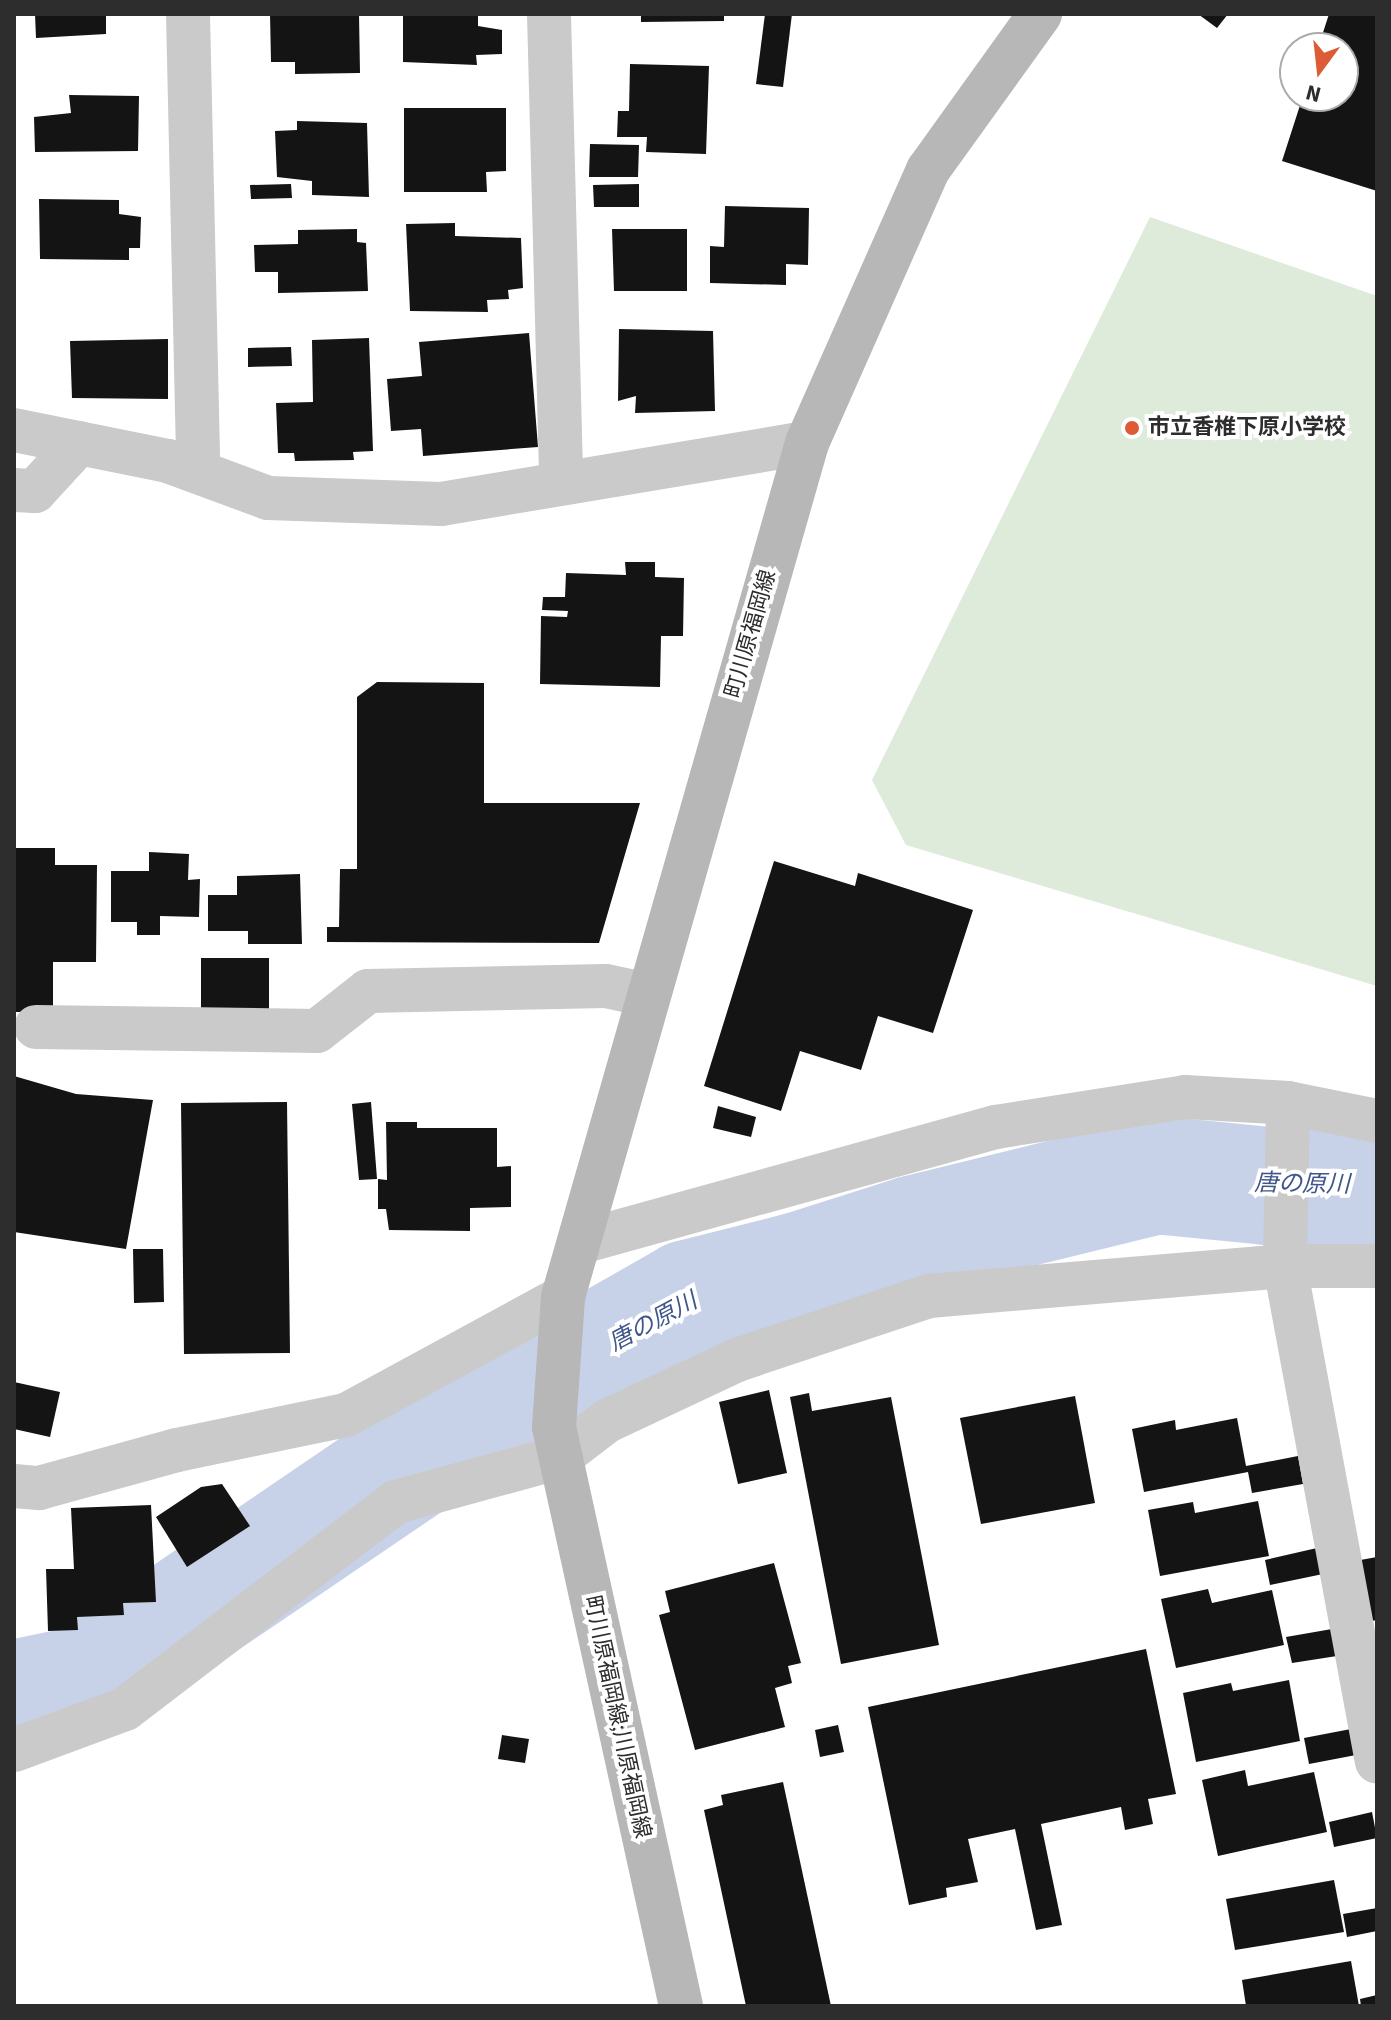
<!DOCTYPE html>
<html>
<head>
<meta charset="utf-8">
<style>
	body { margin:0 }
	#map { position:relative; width:1391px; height:2020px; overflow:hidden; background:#fff; font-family:"Source Sans 3","Noto Sans JP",sans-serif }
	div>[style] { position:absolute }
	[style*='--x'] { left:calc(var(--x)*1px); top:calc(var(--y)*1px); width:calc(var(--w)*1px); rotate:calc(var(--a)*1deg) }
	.green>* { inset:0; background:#deeada }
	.river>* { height:118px; margin:-59px; padding:0 59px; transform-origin:59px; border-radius:59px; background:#c7d2e9 }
	.building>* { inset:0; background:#141414 }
	.minor>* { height:44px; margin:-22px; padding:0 22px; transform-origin:22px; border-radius:22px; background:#cacaca }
	.secondary>* { height:44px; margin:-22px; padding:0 22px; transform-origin:22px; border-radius:22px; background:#b7b7b7 }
	.dots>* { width:22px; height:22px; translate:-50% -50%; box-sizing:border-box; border:4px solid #fff; border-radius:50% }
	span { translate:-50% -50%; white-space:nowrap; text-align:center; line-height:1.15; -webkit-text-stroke:8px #fff; paint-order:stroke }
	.poi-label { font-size:22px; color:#2d2d2d; font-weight:700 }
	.left { translate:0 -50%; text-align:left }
	.street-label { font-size:22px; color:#2d2d2d }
	.water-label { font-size:24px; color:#3f568a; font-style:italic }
	.frame { position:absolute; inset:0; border:16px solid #2d2d2d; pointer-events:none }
	.north { position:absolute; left:1279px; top:32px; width:80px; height:80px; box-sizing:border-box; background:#fff; border:2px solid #ababab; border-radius:50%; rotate:195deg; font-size:22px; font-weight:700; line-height:32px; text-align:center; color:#2d2d2d }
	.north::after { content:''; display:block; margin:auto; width:28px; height:36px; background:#dd5b35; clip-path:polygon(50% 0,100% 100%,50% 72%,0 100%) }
</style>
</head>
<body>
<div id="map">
	<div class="green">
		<i style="clip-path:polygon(1150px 217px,1377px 296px,1377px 986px,906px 845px,872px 780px)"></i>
	</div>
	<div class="river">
		<i style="--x:14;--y:1699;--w:69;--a:-11.6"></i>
		<i style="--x:82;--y:1685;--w:445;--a:-34.2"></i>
		<i style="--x:450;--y:1435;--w:275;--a:-29.6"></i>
		<i style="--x:689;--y:1299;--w:114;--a:-14.2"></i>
		<i style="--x:800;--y:1271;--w:122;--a:-17.7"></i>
		<i style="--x:916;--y:1234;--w:247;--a:-13.8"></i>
		<i style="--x:1156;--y:1175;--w:113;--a:5.6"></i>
		<i style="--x:1268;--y:1186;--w:109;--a:-0.5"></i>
	</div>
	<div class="building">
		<i style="clip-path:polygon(35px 14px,106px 14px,106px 34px,36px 38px)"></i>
		<i style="clip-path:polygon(270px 14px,359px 14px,360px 73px,295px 74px,295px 62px,271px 62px)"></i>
		<i style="clip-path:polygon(403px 14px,478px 14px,478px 26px,502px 30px,502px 54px,476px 55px,477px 65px,403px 62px)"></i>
		<i style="clip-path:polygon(641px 14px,724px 14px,724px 21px,641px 22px)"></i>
		<i style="clip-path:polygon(765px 14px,792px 14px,783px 87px,756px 84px)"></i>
		<i style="clip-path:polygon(1198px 14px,1228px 14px,1217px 28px)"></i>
		<i style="clip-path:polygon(1329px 14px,1377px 14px,1377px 191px,1282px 161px,1303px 96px,1343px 96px,1343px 48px,1318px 48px)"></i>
		<i style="clip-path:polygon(630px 64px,709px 66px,706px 154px,646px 152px,647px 137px,617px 137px,618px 111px,629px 111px)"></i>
		<i style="clip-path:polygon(69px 95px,139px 96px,138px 151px,35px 152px,34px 117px,71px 113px)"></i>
		<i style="clip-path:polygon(404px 108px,506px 108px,506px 171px,486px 172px,487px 192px,404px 192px)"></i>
		<i style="clip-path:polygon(297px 121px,367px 123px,369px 197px,312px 195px,312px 181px,277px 177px,275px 131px,297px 130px)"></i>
		<i style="clip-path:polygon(590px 144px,639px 145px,638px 177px,589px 177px)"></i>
		<i style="clip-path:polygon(291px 184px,292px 198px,251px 199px,250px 185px)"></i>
		<i style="clip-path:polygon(639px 184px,639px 207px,594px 207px,593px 185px)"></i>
		<i style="clip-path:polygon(39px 199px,119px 200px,119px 214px,141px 217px,140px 248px,129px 248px,129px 260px,40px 259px)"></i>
		<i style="clip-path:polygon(725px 206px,809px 208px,808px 265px,786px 264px,786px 285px,710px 283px,710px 246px,724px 247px)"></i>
		<i style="clip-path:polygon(455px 223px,455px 236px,521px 238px,523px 288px,508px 290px,509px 299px,487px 300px,488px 312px,410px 311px,406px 224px)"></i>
		<i style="clip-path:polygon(357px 229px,357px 242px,366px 243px,368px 291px,278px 293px,278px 272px,255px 272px,254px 245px,298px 244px,298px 230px)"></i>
		<i style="clip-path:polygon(612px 229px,687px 229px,687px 291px,614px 291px)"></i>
		<i style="clip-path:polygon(619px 329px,713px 331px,715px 411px,635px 413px,636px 396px,618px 401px)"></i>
		<i style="clip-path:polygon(529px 333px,538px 447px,423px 456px,421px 429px,391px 431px,387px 379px,422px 376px,419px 342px)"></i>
		<i style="clip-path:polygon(369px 338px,373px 451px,353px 452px,354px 460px,295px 461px,294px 453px,278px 453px,276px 403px,313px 402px,312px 340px)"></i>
		<i style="clip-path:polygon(168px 339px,168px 399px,72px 398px,70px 341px)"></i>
		<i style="clip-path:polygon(291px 347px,292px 366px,248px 367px,248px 348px)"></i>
		<i style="clip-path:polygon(625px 562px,655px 562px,655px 577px,684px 578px,683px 636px,661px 636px,660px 687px,540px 684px,541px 616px,567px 617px,568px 611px,542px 610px,543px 597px,565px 597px,566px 573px,626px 575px)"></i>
		<i style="clip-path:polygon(377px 682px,484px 683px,484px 803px,640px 803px,599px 943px,327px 942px,327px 927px,339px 927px,340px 869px,357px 869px,357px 697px)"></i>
		<i style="clip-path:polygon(14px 848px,55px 848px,55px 865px,97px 865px,96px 962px,53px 962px,53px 1012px,14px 1012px)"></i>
		<i style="clip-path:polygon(149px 852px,189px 854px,188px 880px,200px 879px,199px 917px,160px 916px,160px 935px,137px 935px,137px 922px,111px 922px,111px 871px,149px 871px)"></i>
		<i style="clip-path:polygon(774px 861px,855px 886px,858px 873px,973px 910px,933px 1033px,878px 1016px,861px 1070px,800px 1051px,781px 1111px,704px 1086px)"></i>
		<i style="clip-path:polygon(300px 874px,302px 944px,248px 944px,248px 931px,208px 931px,208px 895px,237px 895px,237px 876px)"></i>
		<i style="clip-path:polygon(201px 958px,269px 958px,269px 1011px,201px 1011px)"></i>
		<i style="clip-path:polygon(14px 1076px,76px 1094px,153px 1100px,126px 1249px,14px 1232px)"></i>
		<i style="clip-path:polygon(287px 1102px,290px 1353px,184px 1354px,181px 1103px)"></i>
		<i style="clip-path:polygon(371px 1102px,377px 1179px,359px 1180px,352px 1104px)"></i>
		<i style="clip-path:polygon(718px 1106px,756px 1117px,751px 1137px,713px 1128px)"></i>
		<i style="clip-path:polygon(386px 1122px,417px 1122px,417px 1128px,497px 1128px,497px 1167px,511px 1166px,511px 1207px,470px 1208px,470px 1231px,389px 1230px,386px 1209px,378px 1209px,378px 1179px,387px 1180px)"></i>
		<i style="clip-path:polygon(133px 1249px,163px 1249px,164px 1302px,134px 1303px)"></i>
		<i style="clip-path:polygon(14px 1382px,60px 1392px,50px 1437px,14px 1429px)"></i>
		<i style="clip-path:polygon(769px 1390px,787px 1473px,738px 1484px,719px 1402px)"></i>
		<i style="clip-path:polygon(809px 1393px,812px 1411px,891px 1397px,939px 1645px,841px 1664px,790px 1397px)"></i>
		<i style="clip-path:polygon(1075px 1396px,1095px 1503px,981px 1524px,960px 1418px)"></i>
		<i style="clip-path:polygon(1237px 1418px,1246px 1466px,1298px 1456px,1303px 1484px,1252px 1493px,1248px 1472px,1144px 1492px,1132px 1429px,1175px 1420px,1176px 1430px)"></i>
		<i style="clip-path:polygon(222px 1484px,250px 1526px,187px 1567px,156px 1517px,201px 1487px)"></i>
		<i style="clip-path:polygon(1258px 1501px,1269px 1556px,1160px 1576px,1148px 1510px,1193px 1502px,1195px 1513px)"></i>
		<i style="clip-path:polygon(151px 1505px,156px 1602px,123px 1603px,124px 1615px,77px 1617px,78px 1630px,48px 1631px,46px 1569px,74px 1569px,71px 1508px)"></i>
		<i style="clip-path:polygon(1317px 1548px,1323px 1574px,1270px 1585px,1265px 1560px)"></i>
		<i style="clip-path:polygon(1377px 1557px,1377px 1620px,1366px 1622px,1355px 1561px)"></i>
		<i style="clip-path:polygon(774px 1563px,801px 1663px,788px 1666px,792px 1683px,775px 1688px,785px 1727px,695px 1750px,659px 1615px,670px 1612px,665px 1591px)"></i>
		<i style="clip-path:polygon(1208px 1589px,1212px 1603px,1272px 1590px,1284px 1645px,1176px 1668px,1161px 1599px)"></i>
		<i style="clip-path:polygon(1332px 1629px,1337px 1656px,1292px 1663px,1286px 1637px)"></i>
		<i style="clip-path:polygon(1146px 1649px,1176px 1794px,1148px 1799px,1153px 1824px,1125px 1830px,1121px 1807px,1041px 1824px,1062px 1925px,1036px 1930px,1015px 1829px,968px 1839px,978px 1882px,946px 1888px,947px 1897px,909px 1905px,868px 1707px)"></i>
		<i style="clip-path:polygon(1289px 1680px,1300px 1741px,1196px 1762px,1183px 1693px,1231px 1683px,1233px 1691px)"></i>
		<i style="clip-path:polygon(838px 1725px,844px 1752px,820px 1757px,815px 1730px)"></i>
		<i style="clip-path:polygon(1351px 1729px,1356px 1755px,1309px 1764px,1304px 1738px)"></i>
		<i style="clip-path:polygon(502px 1735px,529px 1739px,525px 1763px,498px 1759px)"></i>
		<i style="clip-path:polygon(1245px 1770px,1248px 1786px,1314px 1772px,1327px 1832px,1218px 1856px,1202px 1780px)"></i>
		<i style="clip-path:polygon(783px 1782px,831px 2006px,746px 2006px,704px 1810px,723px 1805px,721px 1795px)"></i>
		<i style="clip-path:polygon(1372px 1812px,1377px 1838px,1334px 1847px,1329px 1822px)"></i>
		<i style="clip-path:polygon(1334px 1880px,1344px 1932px,1235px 1950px,1226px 1899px)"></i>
		<i style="clip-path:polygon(1377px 1908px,1377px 1931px,1347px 1937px,1343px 1914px)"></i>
		<i style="clip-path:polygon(1351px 1961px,1359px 2006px,1246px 2006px,1242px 1980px)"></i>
		<i style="clip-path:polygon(1377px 1995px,1377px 2006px,1361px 2006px,1360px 1999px)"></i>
	</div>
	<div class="minor">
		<i style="--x:188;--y:14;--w:457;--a:88.7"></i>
		<i style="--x:549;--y:14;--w:467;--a:88.5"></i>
		<i style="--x:14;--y:430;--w:157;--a:11.4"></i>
		<i style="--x:168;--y:461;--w:107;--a:20.3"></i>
		<i style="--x:268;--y:498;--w:173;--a:2"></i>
		<i style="--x:441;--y:504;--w:371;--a:-9.5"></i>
		<i style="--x:14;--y:490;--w:21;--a:3"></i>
		<i style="--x:35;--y:491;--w:65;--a:-47.5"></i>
		<i style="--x:36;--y:1027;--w:281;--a:0.8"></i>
		<i style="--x:317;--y:1031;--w:65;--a:-38.1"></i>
		<i style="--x:368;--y:991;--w:238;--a:-1.2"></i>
		<i style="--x:606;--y:986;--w:43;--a:12.1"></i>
		<i style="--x:1288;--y:1103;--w:163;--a:91.1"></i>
		<i style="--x:1285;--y:1266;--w:504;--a:79.49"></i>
		<i style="--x:581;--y:1242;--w:431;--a:-15.5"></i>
		<i style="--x:996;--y:1127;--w:191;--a:-9"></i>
		<i style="--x:1185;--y:1097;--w:103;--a:3.3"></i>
		<i style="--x:1288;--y:1103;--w:91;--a:11.4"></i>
		<i style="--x:14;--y:1486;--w:25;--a:5"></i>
		<i style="--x:39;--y:1488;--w:143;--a:-15.4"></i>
		<i style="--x:177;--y:1450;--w:173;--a:-11.7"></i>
		<i style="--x:346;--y:1415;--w:247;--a:-28.5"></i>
		<i style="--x:14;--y:1750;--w:118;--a:-20.3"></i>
		<i style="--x:125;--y:1709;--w:341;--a:-37.4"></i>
		<i style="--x:396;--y:1502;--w:170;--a:-15.3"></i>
		<i style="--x:560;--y:1457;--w:59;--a:-37.5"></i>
		<i style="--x:607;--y:1421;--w:144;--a:-25.1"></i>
		<i style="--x:737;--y:1360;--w:202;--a:-18.4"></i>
		<i style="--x:929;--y:1296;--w:357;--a:-4.8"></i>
		<i style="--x:1285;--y:1266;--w:92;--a:0"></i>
	</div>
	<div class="secondary">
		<i style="--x:681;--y:2006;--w:593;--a:-102.37"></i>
		<i style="--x:554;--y:1427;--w:130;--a:-86"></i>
		<i style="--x:563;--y:1297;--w:888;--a:-74.05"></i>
		<i style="--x:807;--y:443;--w:299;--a:-66.1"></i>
		<i style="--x:928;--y:170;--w:192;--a:-54.3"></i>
	</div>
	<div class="dots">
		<i style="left:1132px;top:428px;background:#dd5b35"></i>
	</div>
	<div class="poi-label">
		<span class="left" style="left:1148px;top:428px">市立香椎下原小学校</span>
	</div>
	<div class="street-label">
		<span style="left:751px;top:634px;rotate:-74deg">町川原福岡線</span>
		<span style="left:617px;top:1717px;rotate:78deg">町川原福岡線;川原福岡線</span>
	</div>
	<div class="water-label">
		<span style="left:1302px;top:1184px;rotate:1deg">唐の原川</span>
		<span style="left:653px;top:1322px;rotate:-28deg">唐の原川</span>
	</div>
	<div class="frame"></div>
	<div class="north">N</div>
</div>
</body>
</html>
